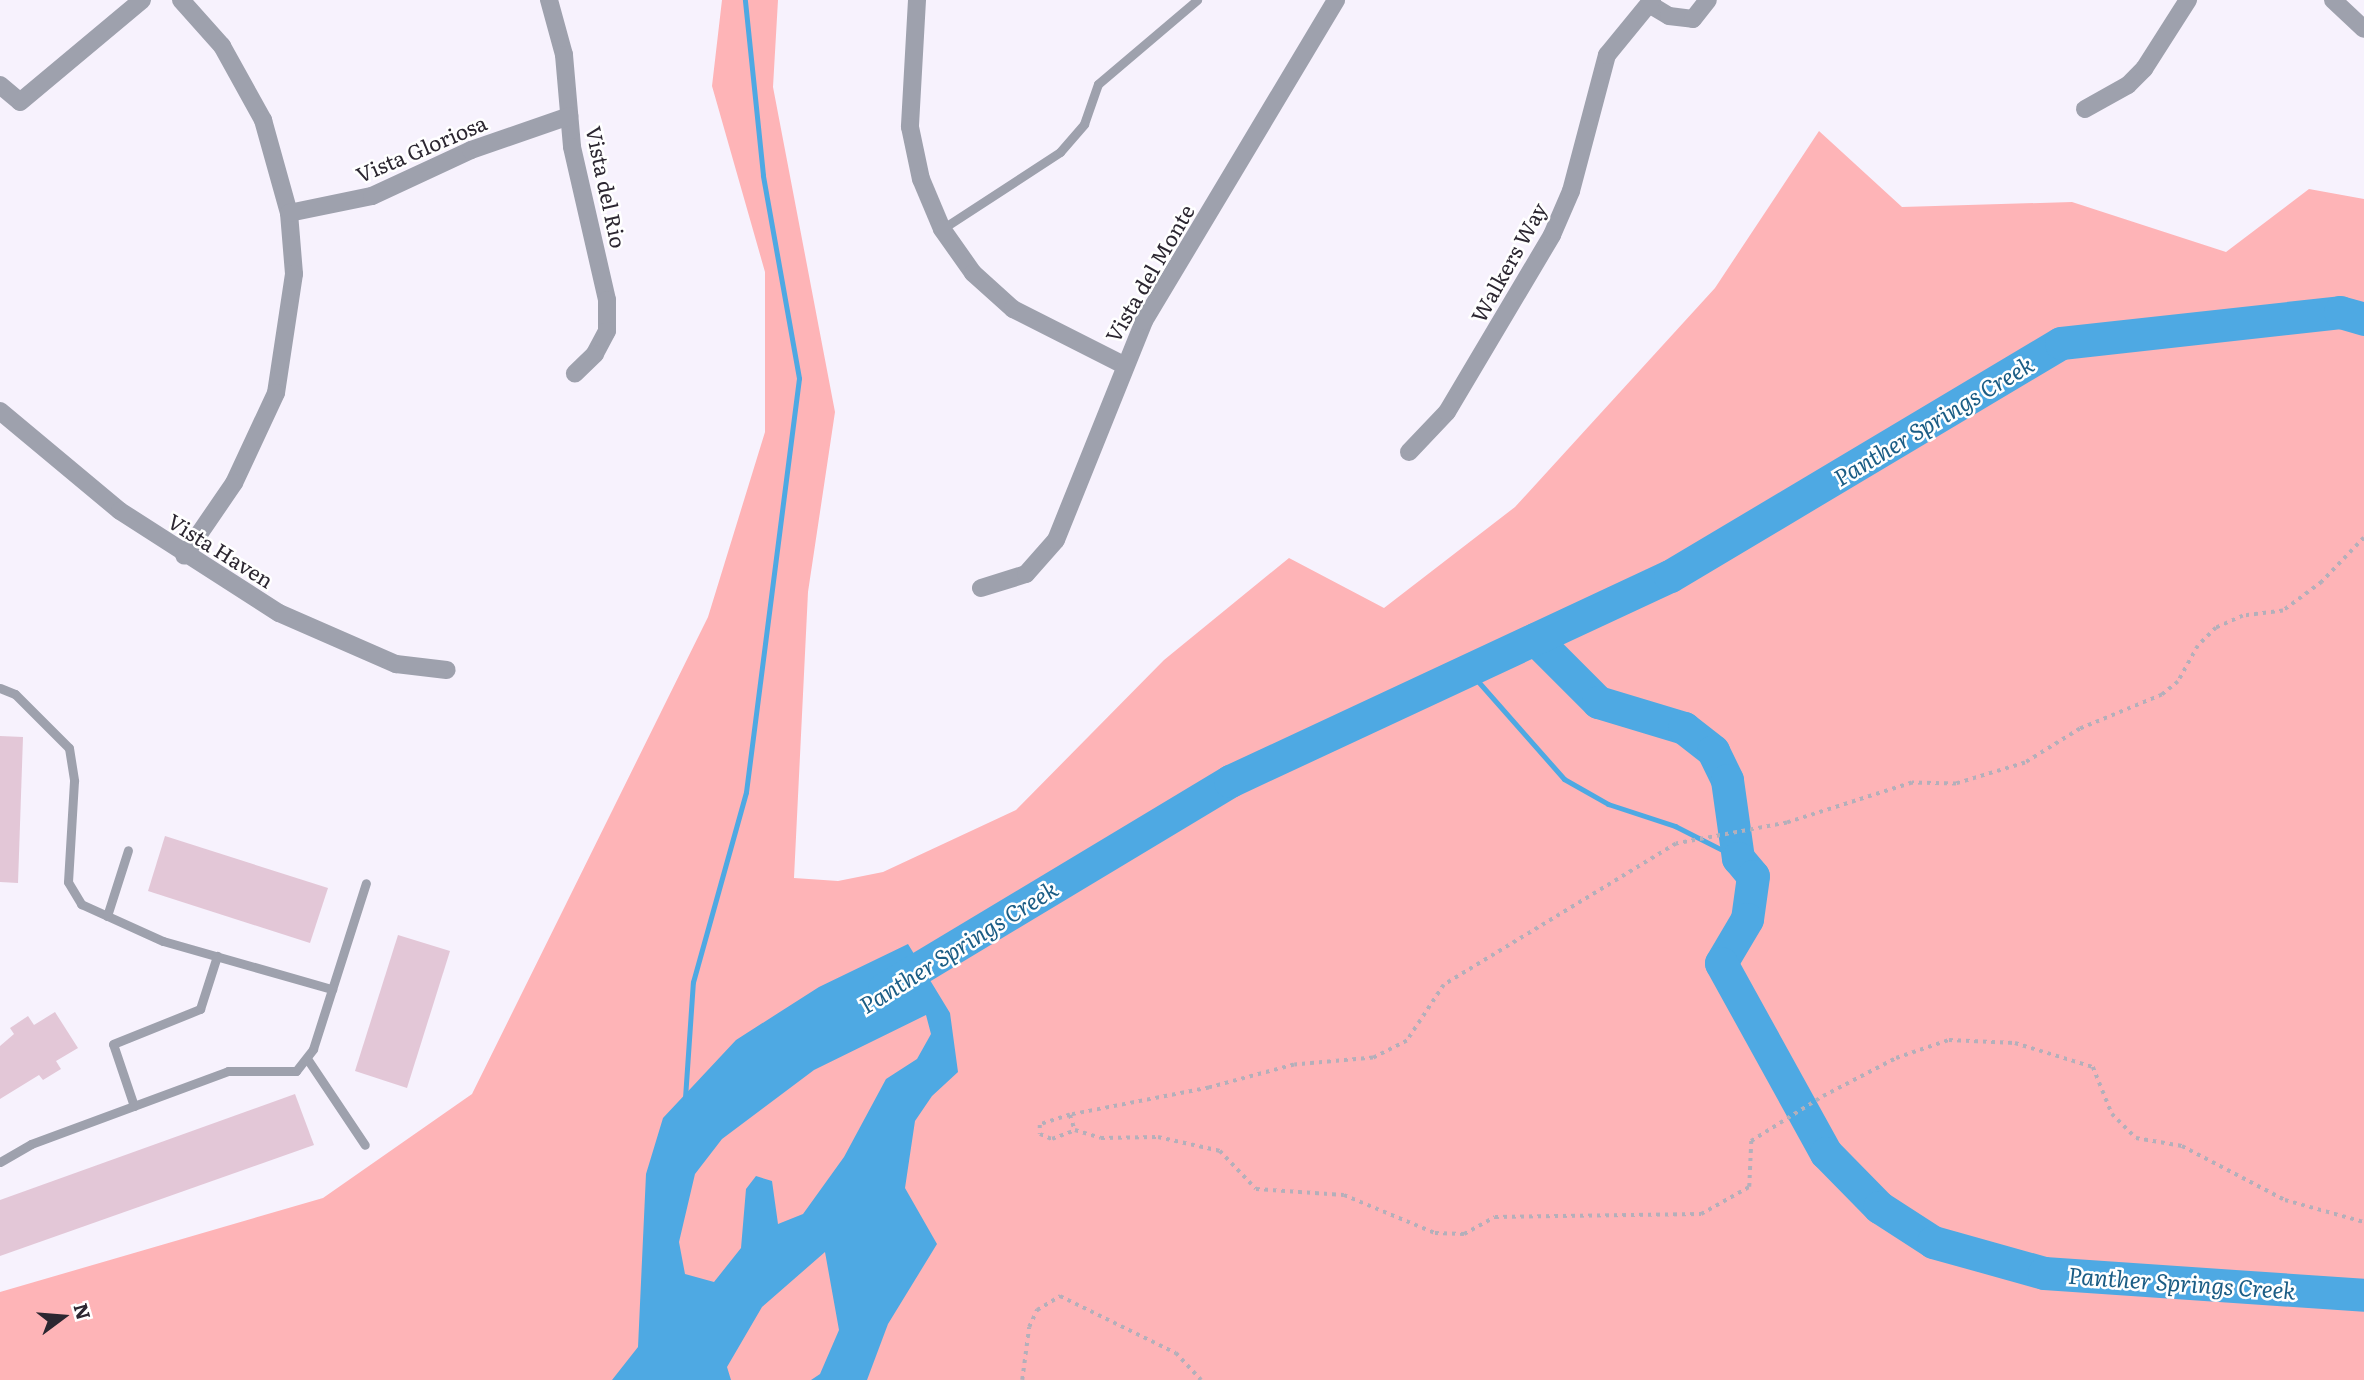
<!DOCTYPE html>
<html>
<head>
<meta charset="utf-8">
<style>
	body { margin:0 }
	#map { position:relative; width:2364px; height:1380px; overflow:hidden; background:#f7f2fd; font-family:Literata,serif }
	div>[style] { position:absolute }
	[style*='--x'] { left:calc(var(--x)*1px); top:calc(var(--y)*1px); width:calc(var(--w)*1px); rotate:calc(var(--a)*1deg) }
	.green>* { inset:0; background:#feb4b7 }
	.water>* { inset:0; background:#4ea9e3 }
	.stream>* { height:5px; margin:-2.5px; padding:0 2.5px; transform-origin:2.5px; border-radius:2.5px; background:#4ea9e3 }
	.river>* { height:33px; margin:-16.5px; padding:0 16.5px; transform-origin:16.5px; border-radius:16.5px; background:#4ea9e3 }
	.building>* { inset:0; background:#e3c7d7 }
	.path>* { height:3.5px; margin-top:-1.75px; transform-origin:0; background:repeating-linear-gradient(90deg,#b4afba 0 3.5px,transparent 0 8.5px) }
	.lane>* { height:9px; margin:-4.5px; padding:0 4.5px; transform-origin:4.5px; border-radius:4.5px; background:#9ea1ad }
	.street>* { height:18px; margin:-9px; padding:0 9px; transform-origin:9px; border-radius:9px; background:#9ea1ad }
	span { translate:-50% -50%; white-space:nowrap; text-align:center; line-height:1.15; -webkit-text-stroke:5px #fff; paint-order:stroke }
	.street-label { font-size:21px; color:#2c2731 }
	.water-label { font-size:23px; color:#1b5d85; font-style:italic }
	.north { position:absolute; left:28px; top:1282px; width:70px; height:70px; -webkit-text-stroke:5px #fff; paint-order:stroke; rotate:74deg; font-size:19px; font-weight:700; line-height:28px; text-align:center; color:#2c2731 }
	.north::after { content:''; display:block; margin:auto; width:24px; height:32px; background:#2c2731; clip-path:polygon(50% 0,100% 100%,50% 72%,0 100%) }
</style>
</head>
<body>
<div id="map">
	<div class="green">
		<i style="clip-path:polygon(722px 0,778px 0,773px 87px,835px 412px,808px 592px,794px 878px,838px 881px,883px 872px,1016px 810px,1164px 660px,1289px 558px,1384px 608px,1515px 507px,1715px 288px,1819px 131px,1902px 207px,2072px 202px,2226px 252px,2309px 189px,2364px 199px,2364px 1380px,0 1380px,0 1292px,323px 1198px,472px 1094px,708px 617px,765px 432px,765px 272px,712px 86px)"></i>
	</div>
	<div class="water">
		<i style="clip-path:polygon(evenodd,908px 944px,950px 1013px,958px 1072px,932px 1096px,915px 1121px,905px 1188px,937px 1244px,888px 1324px,867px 1380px,811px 1380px,820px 1374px,839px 1330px,825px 1252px,762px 1307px,727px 1367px,731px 1380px,612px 1380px,638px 1347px,646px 1174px,663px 1118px,736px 1040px,819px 987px,908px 944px,926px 1015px,931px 1034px,917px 1059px,886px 1079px,844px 1157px,803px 1214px,778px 1224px,772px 1181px,756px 1176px,746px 1189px,741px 1248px,714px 1282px,685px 1274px,679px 1242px,695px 1174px,722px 1139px,814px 1070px,926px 1015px)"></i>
	</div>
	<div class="stream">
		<i style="--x:1468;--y:670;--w:145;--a:48.6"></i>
		<i style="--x:1564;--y:779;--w:51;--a:29.6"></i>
		<i style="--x:1608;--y:804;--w:71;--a:18.2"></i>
		<i style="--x:1675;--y:826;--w:71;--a:26.9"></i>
		<i style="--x:685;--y:1098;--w:116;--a:-86.1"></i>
		<i style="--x:693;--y:982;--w:197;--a:-74.4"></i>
		<i style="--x:746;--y:792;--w:417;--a:-82.7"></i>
		<i style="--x:799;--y:378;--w:206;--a:-100.1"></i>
		<i style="--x:763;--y:175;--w:176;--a:-95.9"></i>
	</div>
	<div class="river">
		<i style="--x:1535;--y:639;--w:89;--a:45"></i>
		<i style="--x:1598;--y:702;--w:90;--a:16.8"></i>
		<i style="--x:1684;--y:728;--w:37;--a:38"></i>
		<i style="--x:1713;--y:751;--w:32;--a:64"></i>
		<i style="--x:1727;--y:780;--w:79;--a:82"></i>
		<i style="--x:1738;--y:858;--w:23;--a:50"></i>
		<i style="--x:1753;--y:876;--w:43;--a:97.9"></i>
		<i style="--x:1747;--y:919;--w:51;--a:120.6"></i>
		<i style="--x:1721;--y:963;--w:217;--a:61.1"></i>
		<i style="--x:1826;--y:1153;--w:76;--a:45.5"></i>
		<i style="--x:1879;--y:1207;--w:64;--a:32.9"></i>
		<i style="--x:1933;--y:1242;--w:115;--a:15.6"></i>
		<i style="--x:2044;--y:1273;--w:321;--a:3.9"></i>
		<i style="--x:884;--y:989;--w:404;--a:-31"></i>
		<i style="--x:1230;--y:781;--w:485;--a:-25"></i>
		<i style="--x:1670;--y:576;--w:455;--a:-30.8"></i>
		<i style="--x:2061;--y:343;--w:281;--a:-6.3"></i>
		<i style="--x:2340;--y:312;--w:25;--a:16"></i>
	</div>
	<div class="building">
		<i style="clip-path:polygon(0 736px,23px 737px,18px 883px,0 882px)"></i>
		<i style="clip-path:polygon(165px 836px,328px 888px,310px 943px,148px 891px)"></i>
		<i style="clip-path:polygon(398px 935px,450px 951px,407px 1088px,355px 1071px)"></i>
		<i style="clip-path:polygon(55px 1012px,78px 1048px,56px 1061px,61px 1069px,43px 1080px,39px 1075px,0 1099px,0 1046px,14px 1034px,10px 1028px,28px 1016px,34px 1025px)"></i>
		<i style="clip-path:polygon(295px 1094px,314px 1145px,0 1256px,0 1200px)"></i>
	</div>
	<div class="path">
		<i style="--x:2364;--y:538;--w:61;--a:133.7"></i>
		<i style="--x:2322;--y:582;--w:49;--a:143.4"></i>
		<i style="--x:2283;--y:611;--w:40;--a:172.9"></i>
		<i style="--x:2243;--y:616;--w:30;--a:156"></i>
		<i style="--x:2216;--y:628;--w:25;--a:135"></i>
		<i style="--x:2198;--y:646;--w:41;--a:119.1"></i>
		<i style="--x:2178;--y:682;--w:21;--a:141"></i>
		<i style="--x:2162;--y:695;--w:89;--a:157.5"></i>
		<i style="--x:2080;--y:729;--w:65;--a:148.3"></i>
		<i style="--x:2025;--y:763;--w:72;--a:163.1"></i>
		<i style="--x:1956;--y:784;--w:44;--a:-178.7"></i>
		<i style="--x:1912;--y:783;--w:131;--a:162.3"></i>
		<i style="--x:1787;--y:823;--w:113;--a:169.3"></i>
		<i style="--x:1676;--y:844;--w:271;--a:148.7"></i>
		<i style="--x:1444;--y:985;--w:67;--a:123.5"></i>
		<i style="--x:1407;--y:1041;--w:38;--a:153"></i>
		<i style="--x:1373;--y:1058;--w:79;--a:174.9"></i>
		<i style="--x:1294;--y:1065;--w:88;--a:164.9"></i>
		<i style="--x:1209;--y:1088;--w:142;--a:169"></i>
		<i style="--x:1070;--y:1115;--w:16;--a:72"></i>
		<i style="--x:1075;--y:1130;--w:27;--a:17"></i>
		<i style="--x:1101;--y:1138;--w:57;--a:-1"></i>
		<i style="--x:1158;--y:1137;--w:64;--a:12.7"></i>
		<i style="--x:1220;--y:1151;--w:52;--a:46.5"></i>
		<i style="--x:1256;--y:1189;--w:88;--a:3.9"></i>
		<i style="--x:1344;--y:1195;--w:99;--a:22.7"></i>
		<i style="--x:1435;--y:1233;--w:29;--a:2"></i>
		<i style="--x:1464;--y:1234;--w:35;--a:-29"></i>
		<i style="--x:1495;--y:1217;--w:206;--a:-0.8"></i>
		<i style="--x:1701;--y:1214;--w:55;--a:-29.4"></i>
		<i style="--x:1749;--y:1187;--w:46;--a:-87.5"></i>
		<i style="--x:1751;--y:1141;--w:85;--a:-32"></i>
		<i style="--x:1823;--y:1096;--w:82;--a:-27.5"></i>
		<i style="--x:1896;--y:1058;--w:56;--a:-18.8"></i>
		<i style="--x:1949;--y:1040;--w:66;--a:2.6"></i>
		<i style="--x:2015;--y:1043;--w:82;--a:17.1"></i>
		<i style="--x:2093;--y:1067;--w:51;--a:68"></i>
		<i style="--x:2112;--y:1114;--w:34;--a:45"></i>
		<i style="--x:2136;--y:1138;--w:47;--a:9.9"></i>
		<i style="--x:2182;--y:1146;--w:116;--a:27.7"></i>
		<i style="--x:2285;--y:1200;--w:82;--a:15.6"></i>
		<i style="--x:1070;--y:1115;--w:32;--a:162"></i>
		<i style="--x:1040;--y:1125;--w:9;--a:90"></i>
		<i style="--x:1040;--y:1134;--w:13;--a:23"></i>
		<i style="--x:1052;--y:1139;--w:25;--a:-21"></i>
		<i style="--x:1022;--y:1380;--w:53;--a:-82.5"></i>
		<i style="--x:1029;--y:1327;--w:19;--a:-65"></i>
		<i style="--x:1037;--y:1310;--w:27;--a:-31"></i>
		<i style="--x:1060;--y:1296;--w:129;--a:26.2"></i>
		<i style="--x:1176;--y:1353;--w:37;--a:47"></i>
	</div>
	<div class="lane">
		<i style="--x:942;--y:229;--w:141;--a:-33.1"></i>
		<i style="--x:1060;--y:152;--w:37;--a:-49"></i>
		<i style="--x:1084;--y:124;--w:42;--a:-70.7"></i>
		<i style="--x:1098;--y:84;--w:130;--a:-40.3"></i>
		<i style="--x:0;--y:688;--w:16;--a:22"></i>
		<i style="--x:15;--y:694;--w:76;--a:45"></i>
		<i style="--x:69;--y:748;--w:33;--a:81"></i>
		<i style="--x:74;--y:781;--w:101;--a:93.4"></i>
		<i style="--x:68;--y:882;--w:26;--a:59"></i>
		<i style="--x:81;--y:904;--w:90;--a:24.3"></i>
		<i style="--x:163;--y:941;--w:176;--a:15.9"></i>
		<i style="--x:107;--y:916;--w:69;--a:-72.3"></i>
		<i style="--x:308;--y:1060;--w:102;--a:56.2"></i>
		<i style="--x:134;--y:1106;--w:65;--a:-108.7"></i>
		<i style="--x:113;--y:1044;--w:94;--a:-21.9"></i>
		<i style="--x:200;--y:1009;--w:56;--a:-72.2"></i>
		<i style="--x:0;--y:1162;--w:36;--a:-30"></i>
		<i style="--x:31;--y:1144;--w:210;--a:-20.3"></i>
		<i style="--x:228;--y:1071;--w:68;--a:0"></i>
		<i style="--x:296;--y:1071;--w:28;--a:-52"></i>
		<i style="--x:313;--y:1049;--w:174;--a:-72.3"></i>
	</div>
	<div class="street">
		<i style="--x:181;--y:0;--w:62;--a:48.3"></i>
		<i style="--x:222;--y:46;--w:85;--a:61"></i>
		<i style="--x:263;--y:120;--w:97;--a:74.4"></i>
		<i style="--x:289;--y:213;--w:61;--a:85.3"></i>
		<i style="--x:294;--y:274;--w:120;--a:98.6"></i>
		<i style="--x:276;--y:393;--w:99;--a:115"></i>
		<i style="--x:234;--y:483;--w:88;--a:124.4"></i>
		<i style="--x:549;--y:0;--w:57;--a:74.7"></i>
		<i style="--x:564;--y:55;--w:92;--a:85"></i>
		<i style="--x:572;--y:147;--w:157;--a:77.1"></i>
		<i style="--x:607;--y:300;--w:31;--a:90"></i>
		<i style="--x:607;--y:331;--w:26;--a:118"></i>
		<i style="--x:595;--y:354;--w:28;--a:136"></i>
		<i style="--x:917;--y:0;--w:127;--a:93.2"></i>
		<i style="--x:910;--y:127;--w:53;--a:78.1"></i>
		<i style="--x:921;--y:179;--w:54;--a:67.2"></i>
		<i style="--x:942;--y:229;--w:54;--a:54.8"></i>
		<i style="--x:973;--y:273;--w:54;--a:42"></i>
		<i style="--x:1013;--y:309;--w:124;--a:26.8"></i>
		<i style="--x:2333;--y:0;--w:42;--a:43.1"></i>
		<i style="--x:1649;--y:4;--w:23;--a:31"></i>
		<i style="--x:1669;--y:16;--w:24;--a:7"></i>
		<i style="--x:1693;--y:19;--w:24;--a:-52"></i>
		<i style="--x:0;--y:85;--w:26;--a:40"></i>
		<i style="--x:20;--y:102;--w:159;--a:-39.9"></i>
		<i style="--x:2085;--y:109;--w:49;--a:-29.2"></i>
		<i style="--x:2128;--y:85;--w:23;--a:-45"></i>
		<i style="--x:2144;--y:69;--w:82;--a:-57.5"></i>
		<i style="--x:289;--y:213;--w:85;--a:-11.6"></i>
		<i style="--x:372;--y:196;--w:109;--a:-24.9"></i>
		<i style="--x:471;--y:150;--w:104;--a:-19.1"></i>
		<i style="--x:0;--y:411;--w:156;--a:39.8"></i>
		<i style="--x:120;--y:511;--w:189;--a:32.7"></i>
		<i style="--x:279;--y:613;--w:128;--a:23.6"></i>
		<i style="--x:396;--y:664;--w:51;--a:6.7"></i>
		<i style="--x:1409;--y:452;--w:55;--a:-46.5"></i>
		<i style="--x:1447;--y:412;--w:206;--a:-59.3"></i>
		<i style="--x:1552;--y:235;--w:48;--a:-66.6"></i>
		<i style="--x:1571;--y:191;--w:141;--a:-75.2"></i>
		<i style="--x:1607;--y:55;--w:71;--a:-50.7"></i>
		<i style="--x:981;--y:588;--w:47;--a:-17.3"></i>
		<i style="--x:1026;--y:574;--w:45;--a:-48.6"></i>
		<i style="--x:1056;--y:540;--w:236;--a:-68.1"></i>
		<i style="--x:1144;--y:321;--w:374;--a:-59.1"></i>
	</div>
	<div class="street-label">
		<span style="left:421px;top:148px;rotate:-23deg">Vista Gloriosa</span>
		<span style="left:607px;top:187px;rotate:78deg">Vista del Rio</span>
		<span style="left:1508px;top:262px;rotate:-61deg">Walkers Way</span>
		<span style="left:1149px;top:273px;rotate:-60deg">Vista del Monte</span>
		<span style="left:221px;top:550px;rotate:32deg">Vista Haven</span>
	</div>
	<div class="water-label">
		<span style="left:1933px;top:420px;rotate:-31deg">Panther Springs Creek</span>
		<span style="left:958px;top:946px;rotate:-32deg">Panther Springs Creek</span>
		<span style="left:2182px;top:1282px;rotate:4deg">Panther Springs Creek</span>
	</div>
	<div class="north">N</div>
</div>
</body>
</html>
